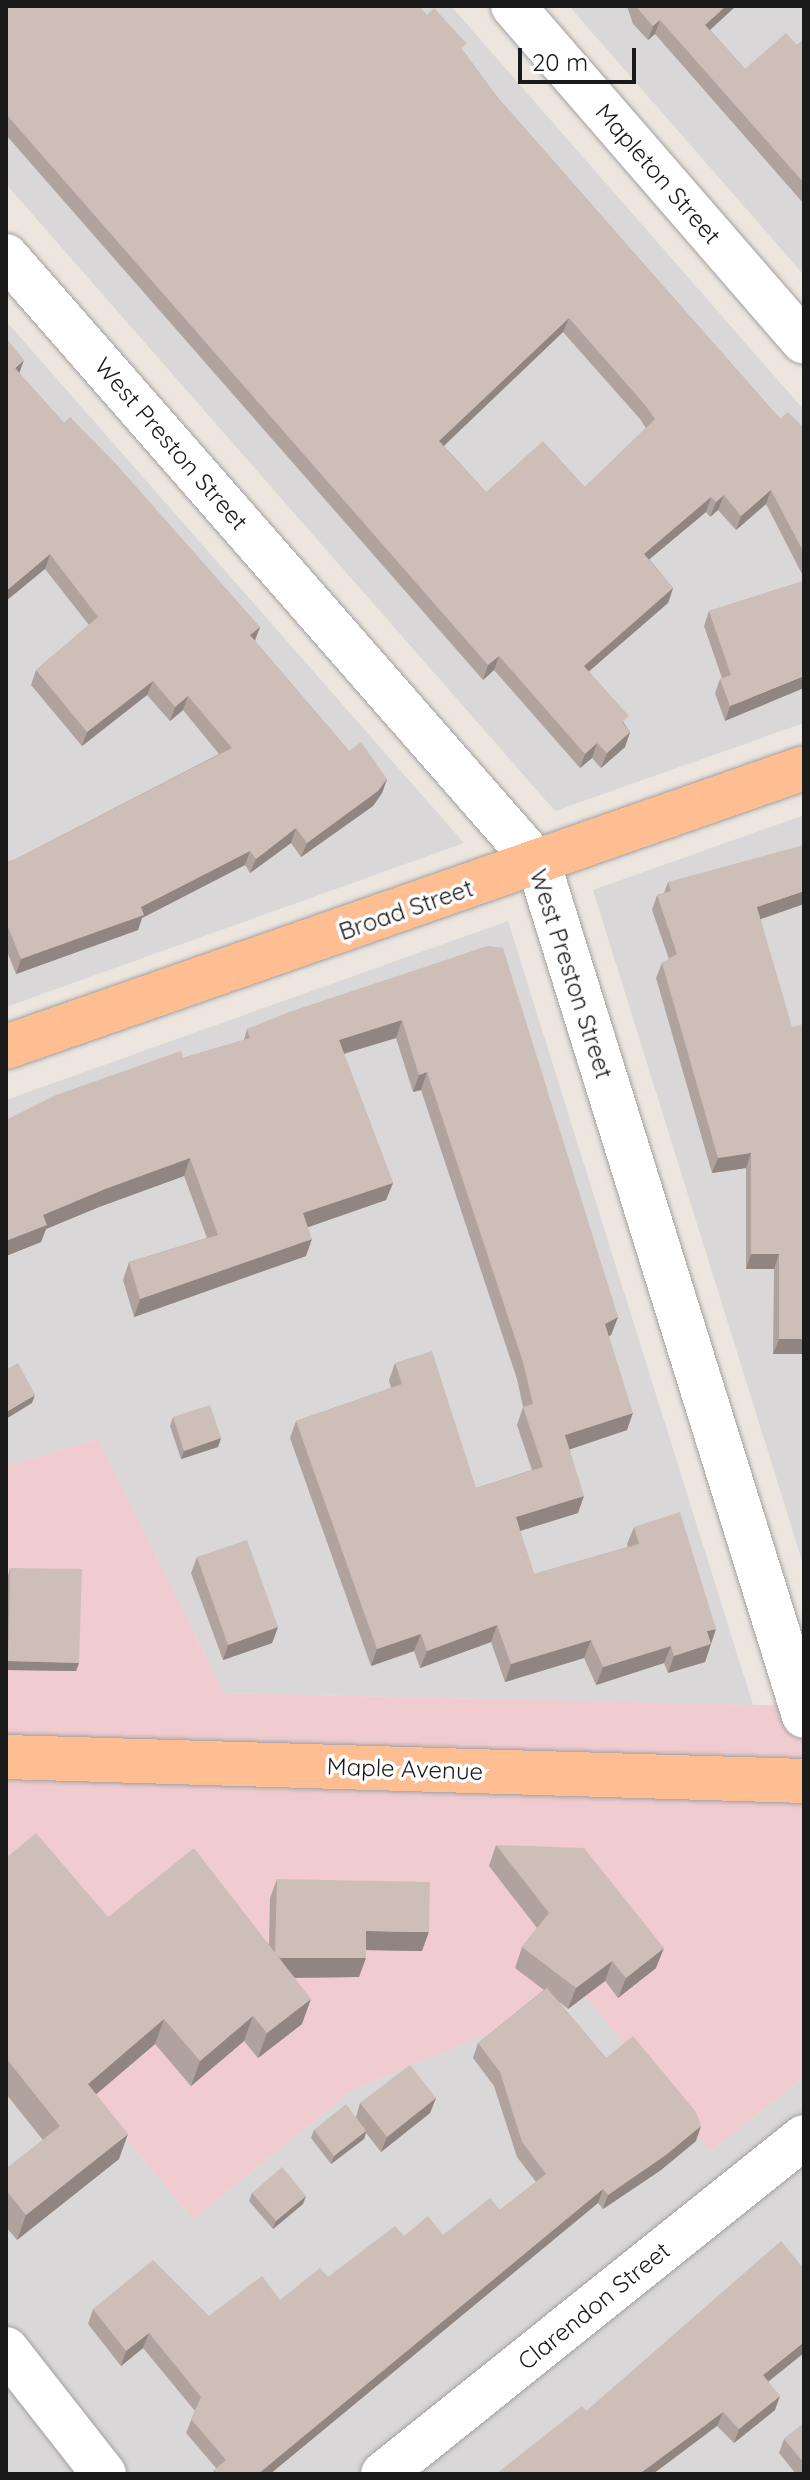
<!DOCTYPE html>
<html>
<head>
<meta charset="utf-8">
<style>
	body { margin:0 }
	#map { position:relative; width:810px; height:2480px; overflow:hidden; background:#ede6df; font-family:Quicksand,sans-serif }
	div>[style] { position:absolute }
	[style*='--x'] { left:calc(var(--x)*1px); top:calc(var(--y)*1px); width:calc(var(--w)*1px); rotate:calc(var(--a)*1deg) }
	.residential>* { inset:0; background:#d9d7d7 }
	.commercial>* { inset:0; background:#f0ccd0 }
	.roads { filter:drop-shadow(0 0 2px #a1a1a1) drop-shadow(0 0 2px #a1a1a1) }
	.minor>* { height:44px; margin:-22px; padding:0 22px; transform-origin:22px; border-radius:22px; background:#fff }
	.major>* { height:44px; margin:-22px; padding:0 22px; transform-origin:22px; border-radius:22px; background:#ffbe92 }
	.wall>* { inset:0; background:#b0a39e }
	.shaded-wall>* { inset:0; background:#908581 }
	.building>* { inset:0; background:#cdbeb8 }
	span { translate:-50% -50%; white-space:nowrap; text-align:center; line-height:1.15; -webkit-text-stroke:7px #fff; paint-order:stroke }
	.street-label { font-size:24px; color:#1a1a1a }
	.frame { position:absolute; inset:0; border:8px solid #1a1a1a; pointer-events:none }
	.scale { position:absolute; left:518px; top:48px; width:118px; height:36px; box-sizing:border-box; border:4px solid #1a1a1a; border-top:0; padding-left:10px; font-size:24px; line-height:28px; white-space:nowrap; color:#1a1a1a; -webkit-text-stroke:6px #fff; paint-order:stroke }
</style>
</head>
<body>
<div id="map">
	<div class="residential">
		<i style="clip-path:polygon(6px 6px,451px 6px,804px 410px,804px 723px,555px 811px,6px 184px)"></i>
		<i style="clip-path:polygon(569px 6px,804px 6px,804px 275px)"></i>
		<i style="clip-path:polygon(6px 321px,464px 843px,6px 1007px)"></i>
		<i style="clip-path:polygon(804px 815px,804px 1567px,593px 890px)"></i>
		<i style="clip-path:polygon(508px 921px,753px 1705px,224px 1693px,98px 1439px,6px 1466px,6px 1100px)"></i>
		<i style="clip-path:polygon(583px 1992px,710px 2152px,804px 2077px,804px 2474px,6px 2474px,6px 1993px,193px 2219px,353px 2090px)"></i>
	</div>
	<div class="commercial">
		<i style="clip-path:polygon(98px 1439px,224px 1693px,804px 1706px,804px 2077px,710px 2152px,583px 1993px,353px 2090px,193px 2219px,6px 1993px,6px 1466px)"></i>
	</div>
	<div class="roads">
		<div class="minor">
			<i style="--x:513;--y:6;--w:444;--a:49.1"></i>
			<i style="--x:6;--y:256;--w:809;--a:48.81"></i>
			<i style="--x:539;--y:865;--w:891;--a:72.7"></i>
			<i style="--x:6;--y:2349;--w:159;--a:51.9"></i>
			<i style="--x:383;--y:2474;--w:539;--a:-38.68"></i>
		</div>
		<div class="major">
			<i style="--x:6;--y:1047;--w:845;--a:-19.27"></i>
			<i style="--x:6;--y:1757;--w:798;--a:1.72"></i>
		</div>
	</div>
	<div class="wall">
		<i style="clip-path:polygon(evenodd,6px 6px,464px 52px,497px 97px,780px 419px,804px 428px,804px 578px,766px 504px,736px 530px,718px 510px,710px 517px,706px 512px,649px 559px,673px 588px,668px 603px,589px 671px,630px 732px,625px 747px,601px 768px,592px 758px,580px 768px,494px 670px,483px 680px,6px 135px,6px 6px,563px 332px,640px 419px,646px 428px,585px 487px,486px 492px,444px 446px,563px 332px)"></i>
		<i style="clip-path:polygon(627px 6px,736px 6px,710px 30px,745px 69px,797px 45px,804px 39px,804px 204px,655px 34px,648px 40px,633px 24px)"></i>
		<i style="clip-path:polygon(19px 373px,64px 423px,260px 627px,255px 641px,349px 751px,387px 779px,382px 793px,373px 806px,301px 857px,291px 843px,250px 873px,245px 865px,142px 918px,138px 930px,16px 974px,6px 949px,6px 862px,14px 860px,219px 754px,183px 710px,170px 721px,147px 695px,82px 746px,31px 685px,36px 670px,89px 625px,45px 569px)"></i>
		<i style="clip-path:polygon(804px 581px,725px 721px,715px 693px,720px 679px,722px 678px,704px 626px,709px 611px)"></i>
		<i style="clip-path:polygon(668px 882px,804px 904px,761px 919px,804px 1354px,773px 1354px,774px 1269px,746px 1269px,746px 1168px,712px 1173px,656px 978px,662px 963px,669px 959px,652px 910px,657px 895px,664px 893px)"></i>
		<i style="clip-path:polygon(488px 946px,618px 1317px,611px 1335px,609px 1336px,627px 1430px,570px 1449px,578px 1513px,520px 1531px,534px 1574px,628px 1547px,627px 1544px,634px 1527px,711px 1644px,705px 1662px,668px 1673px,664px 1663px,596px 1685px,584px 1658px,505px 1682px,491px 1642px,420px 1668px,414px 1651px,371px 1666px,290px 1438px,296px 1421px,391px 1388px,389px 1380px,395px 1363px,476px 1488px,532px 1470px,517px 1425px,523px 1407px,517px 1379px,421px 1090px,413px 1092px,396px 1038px,344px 1054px,393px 1183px,386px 1200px,308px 1227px,306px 1256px,134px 1317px,123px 1280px,129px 1262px,207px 1238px,184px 1176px,99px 1207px,46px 1229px,41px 1242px,6px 1256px,6px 1120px,183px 1058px,244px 1040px,247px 1029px)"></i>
		<i style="clip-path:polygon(173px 1417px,221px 1438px,218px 1447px,181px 1459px,170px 1426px)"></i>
		<i style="clip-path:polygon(197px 1557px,278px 1627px,272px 1643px,223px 1660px,191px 1573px)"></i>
		<i style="clip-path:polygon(10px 1568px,79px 1663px,76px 1671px,6px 1670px,8px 1576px)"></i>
		<i style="clip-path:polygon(496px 1845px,656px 1968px,618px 1998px,605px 1981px,568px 2009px,558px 2001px,606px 2058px,696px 2141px,661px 2170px,603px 2209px,598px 2203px,270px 2474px,212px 2474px,216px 2468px,186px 2433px,195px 2411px,143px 2348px,121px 2366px,88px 2324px,93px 2309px,209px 2316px,280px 2300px,328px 2277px,404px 2236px,443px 2235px,500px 2210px,536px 2182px,517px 2157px,494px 2086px,473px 2058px,478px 2043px,544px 1990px,515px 1968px,522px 1947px,537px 1928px,489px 1866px)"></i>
		<i style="clip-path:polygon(6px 1858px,108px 1917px,269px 1944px,270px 1898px,277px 1879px,422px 1951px,366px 1950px,359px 1977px,295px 1978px,302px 2024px,258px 2058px,244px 2041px,191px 2086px,155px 2044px,96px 2094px,119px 2159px,17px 2240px,6px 2227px,6px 2169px,43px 2140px,6px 2094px)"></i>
		<i style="clip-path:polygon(436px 2098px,430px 2113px,381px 2152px,366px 2133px,364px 2139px,331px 2164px,311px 2138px,314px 2130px,356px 2117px,360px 2103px)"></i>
		<i style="clip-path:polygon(252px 2193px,303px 2204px,273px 2229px,249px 2201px)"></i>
		<i style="clip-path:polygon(768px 2381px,775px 2410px,734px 2443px,717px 2426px,586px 2411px)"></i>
		<i style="clip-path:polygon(804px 2423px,804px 2474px,796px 2474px,779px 2453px,784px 2439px)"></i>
	</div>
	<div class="shaded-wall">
		<i style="clip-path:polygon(726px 6px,736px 6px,700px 39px,705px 25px)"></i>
		<i style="clip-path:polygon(660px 20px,655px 34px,648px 40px,653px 26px)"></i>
		<i style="clip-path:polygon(569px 318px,563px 332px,434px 455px,439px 441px)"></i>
		<i style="clip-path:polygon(24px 360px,19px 374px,15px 368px)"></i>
		<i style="clip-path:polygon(771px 490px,766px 504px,736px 530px,741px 516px)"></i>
		<i style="clip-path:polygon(724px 495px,718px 510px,710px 517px,716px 502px)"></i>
		<i style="clip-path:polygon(711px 497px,706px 512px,639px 568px,644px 554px)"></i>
		<i style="clip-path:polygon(50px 554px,45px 569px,6px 601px,6px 591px)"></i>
		<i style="clip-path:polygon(673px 588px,668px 603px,579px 680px,584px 666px)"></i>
		<i style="clip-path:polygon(260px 627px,254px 642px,250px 635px)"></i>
		<i style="clip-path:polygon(499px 656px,494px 670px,483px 680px,488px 665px)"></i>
		<i style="clip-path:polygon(804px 676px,804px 688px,725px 721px,730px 706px)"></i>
		<i style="clip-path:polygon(153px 681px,147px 695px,82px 746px,87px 732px)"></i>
		<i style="clip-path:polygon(188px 696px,183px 710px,170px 721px,175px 707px)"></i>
		<i style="clip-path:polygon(630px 732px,625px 747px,601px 768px,607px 753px)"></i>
		<i style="clip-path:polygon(597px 743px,592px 758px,580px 768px,585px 754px)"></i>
		<i style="clip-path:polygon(387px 779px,382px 793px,373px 806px,301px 857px,307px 843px)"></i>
		<i style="clip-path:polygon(296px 828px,291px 843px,250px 873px,256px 859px)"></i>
		<i style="clip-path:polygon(250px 851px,245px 865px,142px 918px,138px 930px,16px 974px,21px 959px,141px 907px)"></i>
		<i style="clip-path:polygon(804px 891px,804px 904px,752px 922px,757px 907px)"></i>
		<i style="clip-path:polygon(402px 1020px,396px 1038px,332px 1057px,339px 1040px)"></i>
		<i style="clip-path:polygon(427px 1072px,421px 1090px,413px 1092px,419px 1075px)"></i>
		<i style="clip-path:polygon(751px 1153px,746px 1168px,712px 1173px,718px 1158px)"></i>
		<i style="clip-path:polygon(190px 1158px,184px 1176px,99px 1207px,46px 1229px,41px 1242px,6px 1256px,6px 1241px,43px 1215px,105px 1189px)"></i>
		<i style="clip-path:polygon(393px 1183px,386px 1200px,297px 1231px,303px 1213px)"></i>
		<i style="clip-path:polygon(312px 1239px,306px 1256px,134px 1317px,140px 1299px)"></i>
		<i style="clip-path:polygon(751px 1254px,779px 1254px,774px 1269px,746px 1269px)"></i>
		<i style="clip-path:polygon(618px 1317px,611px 1335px,599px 1341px,605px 1324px)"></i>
		<i style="clip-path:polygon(779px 1339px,804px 1339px,804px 1354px,773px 1354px)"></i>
		<i style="clip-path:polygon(35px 1395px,32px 1403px,6px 1419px,6px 1412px)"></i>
		<i style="clip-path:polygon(633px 1413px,627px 1430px,559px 1453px,565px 1435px)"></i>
		<i style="clip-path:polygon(221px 1438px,218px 1447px,181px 1459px,184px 1451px)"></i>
		<i style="clip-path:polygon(584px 1496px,578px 1513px,510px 1534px,516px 1517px)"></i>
		<i style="clip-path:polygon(497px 1625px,491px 1642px,420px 1668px,427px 1651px)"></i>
		<i style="clip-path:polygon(278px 1627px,272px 1643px,223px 1660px,228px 1645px)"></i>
		<i style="clip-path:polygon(716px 1629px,705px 1662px,668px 1673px,674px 1656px,707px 1631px)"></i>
		<i style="clip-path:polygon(421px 1634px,414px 1651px,371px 1666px,377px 1649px)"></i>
		<i style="clip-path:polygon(591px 1640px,584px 1658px,505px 1682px,511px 1664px)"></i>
		<i style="clip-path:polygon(671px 1646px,664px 1663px,596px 1685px,603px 1667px)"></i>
		<i style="clip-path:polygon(8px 1661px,79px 1663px,76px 1671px,6px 1670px)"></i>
		<i style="clip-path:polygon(366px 1931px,429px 1932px,422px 1951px,359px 1950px)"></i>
		<i style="clip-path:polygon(664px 1948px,656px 1968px,618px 1998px,626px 1978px)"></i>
		<i style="clip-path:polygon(275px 1958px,366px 1958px,359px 1977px,268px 1978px)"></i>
		<i style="clip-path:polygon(612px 1961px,605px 1981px,568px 2009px,576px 1988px)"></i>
		<i style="clip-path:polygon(311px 1999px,302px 2024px,258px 2058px,267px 2033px)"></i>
		<i style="clip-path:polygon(253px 2016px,244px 2041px,191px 2086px,200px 2061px)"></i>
		<i style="clip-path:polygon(164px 2019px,155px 2044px,79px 2109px,88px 2084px)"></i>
		<i style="clip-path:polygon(436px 2098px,430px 2113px,381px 2152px,387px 2137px)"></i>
		<i style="clip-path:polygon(701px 2126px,696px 2141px,661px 2170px,603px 2209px,608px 2195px)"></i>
		<i style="clip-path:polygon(366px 2131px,364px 2139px,331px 2164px,334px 2156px)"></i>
		<i style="clip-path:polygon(128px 2134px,119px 2159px,17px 2240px,26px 2215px)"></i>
		<i style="clip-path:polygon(603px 2189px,598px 2203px,270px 2474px,258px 2474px)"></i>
		<i style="clip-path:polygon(306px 2196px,303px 2204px,273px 2229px,276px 2221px)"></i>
		<i style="clip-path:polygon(149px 2333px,143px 2348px,121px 2366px,126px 2351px)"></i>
		<i style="clip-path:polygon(804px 2342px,804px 2353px,758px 2390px,763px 2375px)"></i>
		<i style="clip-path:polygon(780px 2396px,775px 2410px,734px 2443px,739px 2429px)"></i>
		<i style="clip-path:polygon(723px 2412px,717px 2426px,653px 2474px,639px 2474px)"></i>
	</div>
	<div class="building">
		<i style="clip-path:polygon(evenodd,6px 6px,419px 6px,427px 15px,434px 8px,467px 44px,461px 48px,497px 97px,780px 419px,788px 412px,804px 428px,804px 553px,771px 490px,741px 516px,724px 495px,716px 502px,711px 497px,644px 554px,673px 588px,584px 666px,629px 716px,622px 722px,630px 732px,607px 753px,597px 743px,585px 754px,499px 656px,488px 665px,6px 114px,6px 6px,569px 318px,645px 405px,655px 419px,585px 487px,543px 441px,486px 492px,439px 441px,569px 318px)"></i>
		<i style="clip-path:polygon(637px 6px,726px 6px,705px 25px,745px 69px,786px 33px,797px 45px,804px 39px,804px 183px,660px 20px,653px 26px,638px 9px)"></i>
		<i style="clip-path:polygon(6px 338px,24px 360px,15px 368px,64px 423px,70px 417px,117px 465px,260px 627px,250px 635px,349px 751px,361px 742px,387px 779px,378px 791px,307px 843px,296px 828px,256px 859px,250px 851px,141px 907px,144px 915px,21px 959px,6px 922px,6px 862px,14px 860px,232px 748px,188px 696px,175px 707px,153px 681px,87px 732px,36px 670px,98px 617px,50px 554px,6px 591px)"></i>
		<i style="clip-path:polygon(804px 581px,804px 676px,730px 706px,720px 679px,731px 675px,709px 611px)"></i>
		<i style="clip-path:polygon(804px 845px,804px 891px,757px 907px,792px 1027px,803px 1024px,804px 1027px,804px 1339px,779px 1339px,779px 1254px,751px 1254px,751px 1153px,718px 1158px,662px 963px,677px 954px,657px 895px,671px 891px,668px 882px)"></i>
		<i style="clip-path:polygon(488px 946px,503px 948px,618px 1317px,605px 1324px,633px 1413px,565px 1435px,584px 1496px,516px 1517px,534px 1574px,639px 1544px,634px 1527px,680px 1512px,716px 1629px,707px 1631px,711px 1644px,674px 1656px,671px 1646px,603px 1667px,591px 1640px,511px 1664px,497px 1625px,427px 1651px,421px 1634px,377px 1649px,296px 1421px,402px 1384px,395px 1363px,432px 1351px,476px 1488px,543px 1467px,523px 1407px,533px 1404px,523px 1362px,427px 1072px,419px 1075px,402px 1020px,339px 1040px,393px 1183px,303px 1213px,312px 1239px,140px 1299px,129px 1262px,218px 1235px,190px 1158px,105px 1189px,43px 1215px,47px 1225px,6px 1241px,6px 1120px,56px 1095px,181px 1051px,183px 1058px,250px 1038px,247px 1029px,289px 1012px)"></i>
		<i style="clip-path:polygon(18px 1363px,35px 1395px,6px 1412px,6px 1370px)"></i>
		<i style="clip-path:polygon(210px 1405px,221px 1438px,184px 1451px,173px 1417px)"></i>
		<i style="clip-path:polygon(247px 1540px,278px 1627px,228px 1645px,197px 1557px)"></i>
		<i style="clip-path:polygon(10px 1568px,82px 1569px,79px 1663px,8px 1661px)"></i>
		<i style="clip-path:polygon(36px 1833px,108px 1917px,194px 1848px,311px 1999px,267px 2033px,253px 2016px,200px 2061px,164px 2019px,88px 2084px,128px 2134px,26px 2215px,6px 2190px,6px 2169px,60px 2126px,6px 2058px,6px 1858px)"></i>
		<i style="clip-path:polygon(496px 1845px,584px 1848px,664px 1948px,626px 1978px,612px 1961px,576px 1988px,522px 1947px,549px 1913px)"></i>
		<i style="clip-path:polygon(277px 1879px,430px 1882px,429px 1932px,366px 1931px,366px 1958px,280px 1958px,275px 1953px)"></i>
		<i style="clip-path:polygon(547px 1988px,606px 2058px,633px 2036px,696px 2112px,701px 2126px,666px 2155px,608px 2195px,603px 2189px,258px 2474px,217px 2474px,214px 2470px,226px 2460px,191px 2419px,201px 2397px,149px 2333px,126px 2351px,93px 2309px,153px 2260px,209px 2316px,262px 2276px,280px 2300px,320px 2268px,328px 2277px,395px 2226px,404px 2236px,428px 2216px,443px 2235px,490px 2198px,500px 2210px,546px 2174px,522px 2142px,500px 2072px,478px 2043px)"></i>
		<i style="clip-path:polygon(410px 2065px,436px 2098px,387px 2137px,360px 2103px)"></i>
		<i style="clip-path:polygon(346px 2104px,366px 2131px,334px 2156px,314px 2130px)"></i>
		<i style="clip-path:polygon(282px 2167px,306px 2196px,276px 2221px,252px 2193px)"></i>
		<i style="clip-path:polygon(781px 2241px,804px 2269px,804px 2342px,763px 2375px,780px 2396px,739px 2429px,723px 2412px,639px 2474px,496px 2474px,582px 2406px,586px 2411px)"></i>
		<i style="clip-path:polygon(804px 2423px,804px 2463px,784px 2439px)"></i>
	</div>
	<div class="street-label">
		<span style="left:658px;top:174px;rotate:49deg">Mapleton Street</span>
		<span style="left:171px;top:444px;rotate:49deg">West Preston Street</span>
		<span style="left:406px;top:910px;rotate:-19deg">Broad Street</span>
		<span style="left:571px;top:974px;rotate:72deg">West Preston Street</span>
		<span style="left:405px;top:1769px;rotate:2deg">Maple Avenue</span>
		<span style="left:594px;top:2306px;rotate:-39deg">Clarendon Street</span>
	</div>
	<div class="frame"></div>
	<div class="scale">20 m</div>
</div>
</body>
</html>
